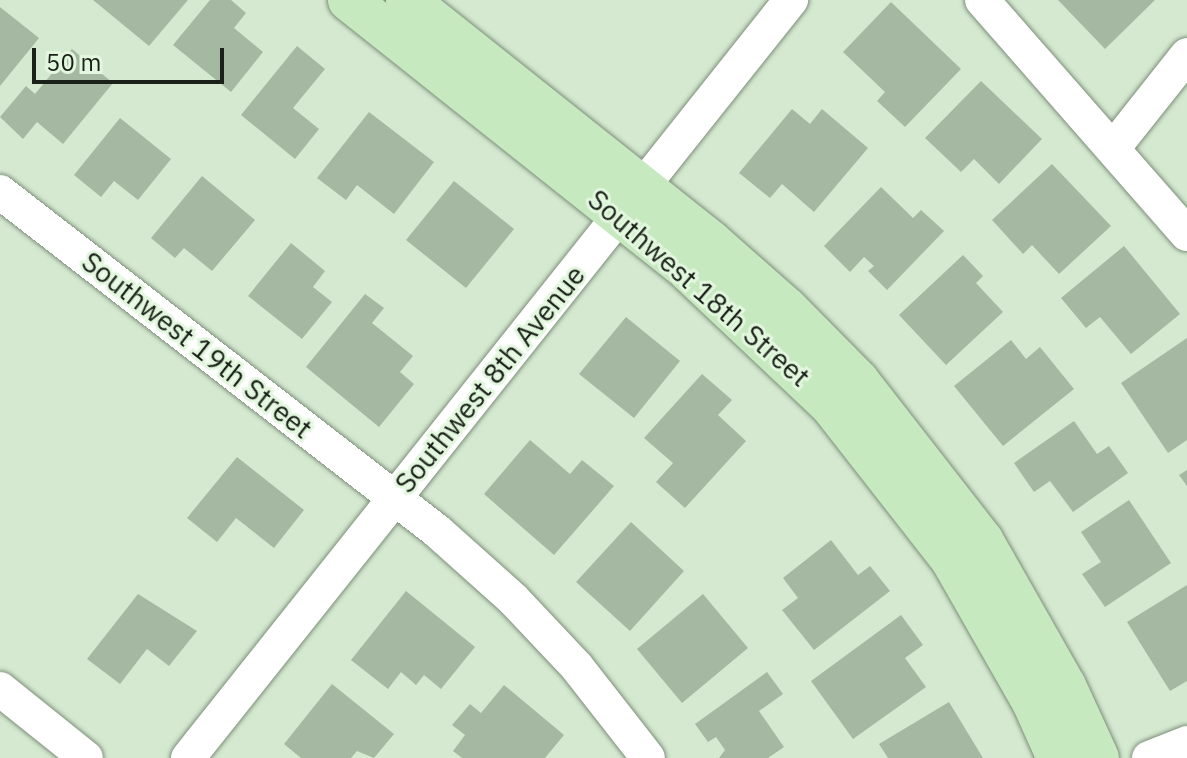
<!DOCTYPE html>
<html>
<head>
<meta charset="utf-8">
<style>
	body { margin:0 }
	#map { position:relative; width:1187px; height:758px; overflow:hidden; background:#d5e9d1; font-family:"IBM Plex Sans",sans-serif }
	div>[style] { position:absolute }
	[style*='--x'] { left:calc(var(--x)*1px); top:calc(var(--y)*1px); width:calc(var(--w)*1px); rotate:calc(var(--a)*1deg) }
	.building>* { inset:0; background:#a5b8a1 }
	.roads { filter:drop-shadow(0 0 2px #7d8f79) drop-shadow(0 0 2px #7d8f79) }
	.minor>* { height:34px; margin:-17px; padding:0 17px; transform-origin:17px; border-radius:17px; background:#fff }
	.major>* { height:42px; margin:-21px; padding:0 21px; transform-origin:21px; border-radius:21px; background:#c7e9c0 }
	span { translate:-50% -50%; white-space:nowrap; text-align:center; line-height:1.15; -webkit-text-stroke:6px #e2f7de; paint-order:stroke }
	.street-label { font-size:28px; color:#1a2119 }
	.scale { position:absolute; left:32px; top:48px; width:192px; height:36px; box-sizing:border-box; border:4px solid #1a2119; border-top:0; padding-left:10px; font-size:24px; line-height:28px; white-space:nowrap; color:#1a2119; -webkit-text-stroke:6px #e2f7de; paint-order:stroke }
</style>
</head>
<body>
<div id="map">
	<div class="building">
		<i style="clip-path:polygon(93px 0,188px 0,149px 46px)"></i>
		<i style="clip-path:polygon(210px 0,231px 0,246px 13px,234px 28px,263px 52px,231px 92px,173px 45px)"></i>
		<i style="clip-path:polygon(1058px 0,1155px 0,1105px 49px)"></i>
		<i style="clip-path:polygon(891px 2px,961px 69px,905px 127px,877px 101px,885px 92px,843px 52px)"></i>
		<i style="clip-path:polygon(0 7px,39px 38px,0 86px)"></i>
		<i style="clip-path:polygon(297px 46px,325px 69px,293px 108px,319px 129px,295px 159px,241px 115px)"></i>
		<i style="clip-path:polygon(72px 49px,113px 83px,63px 144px,37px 122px,23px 139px,0 117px,26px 86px,35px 94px)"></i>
		<i style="clip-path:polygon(981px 81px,1042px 139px,999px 184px,974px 159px,961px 172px,925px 138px)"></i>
		<i style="clip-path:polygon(792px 109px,810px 124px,822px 109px,868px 148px,814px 212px,782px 184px,770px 198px,739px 173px)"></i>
		<i style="clip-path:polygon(369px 112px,434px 162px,394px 214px,357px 185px,346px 200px,317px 178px)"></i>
		<i style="clip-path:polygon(120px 118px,171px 159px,138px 200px,114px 181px,101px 197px,74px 175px)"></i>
		<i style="clip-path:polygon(1052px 164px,1111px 226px,1059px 274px,1032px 245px,1023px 254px,992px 220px)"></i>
		<i style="clip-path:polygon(202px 176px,255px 220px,212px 271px,184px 248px,175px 258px,151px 238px)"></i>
		<i style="clip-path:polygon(454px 181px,514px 229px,466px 288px,406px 240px)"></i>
		<i style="clip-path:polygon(881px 187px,913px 218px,921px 210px,944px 231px,887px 290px,868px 271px,874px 266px,864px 257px,850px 272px,824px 246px)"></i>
		<i style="clip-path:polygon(291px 243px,325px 271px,313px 287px,332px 302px,302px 339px,248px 296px)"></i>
		<i style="clip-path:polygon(1124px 246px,1180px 314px,1131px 354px,1100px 317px,1086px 328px,1061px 298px)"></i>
		<i style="clip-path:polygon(963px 255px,983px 276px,976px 283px,1003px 312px,946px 365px,899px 315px)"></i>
		<i style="clip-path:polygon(365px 294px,384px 308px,372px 323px,413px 356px,400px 372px,414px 384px,379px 427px,306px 367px)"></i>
		<i style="clip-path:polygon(626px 317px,680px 361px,634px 418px,579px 374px)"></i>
		<i style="clip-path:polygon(1187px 338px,1187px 440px,1168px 453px,1121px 383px)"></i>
		<i style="clip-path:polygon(1011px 340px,1026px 359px,1040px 347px,1074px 389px,1003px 446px,954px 386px)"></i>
		<i style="clip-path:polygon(702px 374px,732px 400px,718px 415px,746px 441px,685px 508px,656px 482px,673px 463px,644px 438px)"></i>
		<i style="clip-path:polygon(1074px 421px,1097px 454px,1109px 446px,1128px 473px,1073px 512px,1050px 481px,1034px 492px,1014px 463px)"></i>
		<i style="clip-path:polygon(530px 440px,570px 474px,582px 460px,614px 486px,554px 555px,484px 494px)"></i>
		<i style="clip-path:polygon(237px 457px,304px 510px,274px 548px,236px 518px,217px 542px,187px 518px)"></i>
		<i style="clip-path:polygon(1187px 470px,1187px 486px,1179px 475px)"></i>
		<i style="clip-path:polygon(1129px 500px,1171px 563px,1105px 607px,1082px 574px,1101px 562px,1081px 532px)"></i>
		<i style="clip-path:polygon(631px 522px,684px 571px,630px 631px,576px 582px)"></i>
		<i style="clip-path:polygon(831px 540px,858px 575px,870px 566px,890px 591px,814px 650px,782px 610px,798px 598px,783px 578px)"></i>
		<i style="clip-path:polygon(1187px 585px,1187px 681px,1170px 691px,1127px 622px)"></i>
		<i style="clip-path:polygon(406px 591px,475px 647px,441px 689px,424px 675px,416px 685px,401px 672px,388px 689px,351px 660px)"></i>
		<i style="clip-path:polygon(138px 594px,197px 631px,169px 666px,147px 649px,120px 684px,87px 659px)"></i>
		<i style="clip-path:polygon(703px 594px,748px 648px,682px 703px,637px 649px)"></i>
		<i style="clip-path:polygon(901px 615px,923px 645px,905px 658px,926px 687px,853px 739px,811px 681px)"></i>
		<i style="clip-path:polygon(767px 672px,783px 694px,759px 711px,784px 747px,768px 758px,719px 758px,725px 750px,716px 737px,708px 742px,695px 724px)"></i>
		<i style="clip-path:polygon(332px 684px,394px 734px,374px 758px,357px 751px,351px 758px,301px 758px,284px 744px)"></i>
		<i style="clip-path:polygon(504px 685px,564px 735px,545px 758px,462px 758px,453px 751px,465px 735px,452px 725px,470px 704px,481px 713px)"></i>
		<i style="clip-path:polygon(949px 702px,983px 758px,888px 758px,879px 744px)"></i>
	</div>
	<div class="roads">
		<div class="minor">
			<i style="--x:982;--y:0;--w:311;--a:48.8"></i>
			<i style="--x:1115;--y:146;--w:116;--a:-51.6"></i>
			<i style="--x:0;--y:192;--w:553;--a:37.8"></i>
			<i style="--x:437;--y:531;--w:102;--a:41.8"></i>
			<i style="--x:513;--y:599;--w:93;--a:46.7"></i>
			<i style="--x:577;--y:667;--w:115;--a:52"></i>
			<i style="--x:0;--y:689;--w:110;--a:38.7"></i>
			<i style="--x:188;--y:758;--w:969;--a:-51.5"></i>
			<i style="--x:1149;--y:758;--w:41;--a:-21.5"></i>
		</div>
		<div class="major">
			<i style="--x:349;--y:0;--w:433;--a:38.5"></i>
			<i style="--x:688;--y:270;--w:197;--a:43.4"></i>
			<i style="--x:831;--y:405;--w:197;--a:52"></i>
			<i style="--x:952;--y:560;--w:163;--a:60.3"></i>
			<i style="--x:1033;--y:702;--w:61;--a:65.9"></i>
			<i style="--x:407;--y:0;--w:389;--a:38.5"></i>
			<i style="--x:711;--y:242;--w:101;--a:41.4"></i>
			<i style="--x:787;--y:309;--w:101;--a:45.4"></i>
			<i style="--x:858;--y:381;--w:202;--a:52.1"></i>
			<i style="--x:982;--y:540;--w:168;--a:60.4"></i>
			<i style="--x:1065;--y:686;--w:79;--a:65.4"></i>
		</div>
	</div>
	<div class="street-label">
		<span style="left:699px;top:288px;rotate:41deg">Southwest 18th Street</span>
		<span style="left:197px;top:345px;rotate:38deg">Southwest 19th Street</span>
		<span style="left:490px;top:379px;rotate:-51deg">Southwest 8th Avenue</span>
	</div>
	<div class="scale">50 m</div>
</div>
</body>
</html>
